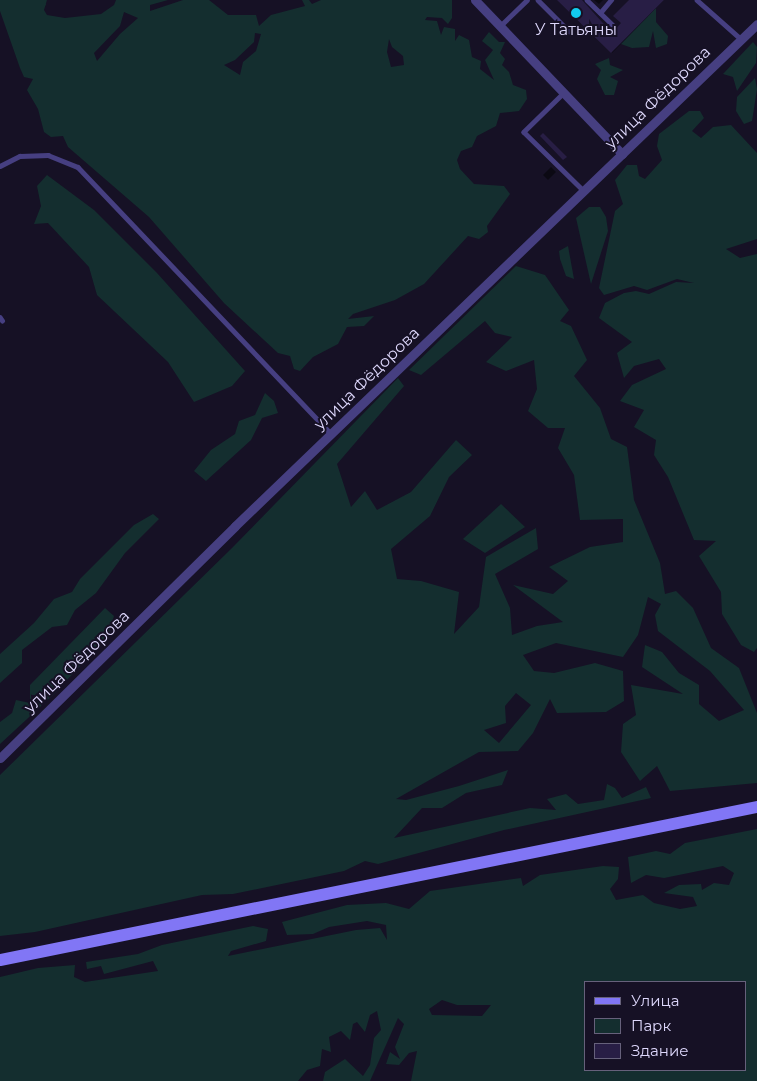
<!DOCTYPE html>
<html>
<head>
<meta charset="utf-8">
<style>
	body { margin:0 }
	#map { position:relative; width:757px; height:1081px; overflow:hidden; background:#161125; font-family:Montserrat,sans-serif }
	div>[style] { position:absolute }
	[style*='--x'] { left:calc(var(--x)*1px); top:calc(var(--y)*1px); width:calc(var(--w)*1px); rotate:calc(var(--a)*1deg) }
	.green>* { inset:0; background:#142e2f }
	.shadow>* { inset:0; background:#0007 }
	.building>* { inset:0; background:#281e45 }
	.service>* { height:4.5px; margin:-2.25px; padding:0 2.25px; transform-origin:2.25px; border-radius:2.25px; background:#463f81 }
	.minor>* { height:9px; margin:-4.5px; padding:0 4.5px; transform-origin:4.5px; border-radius:4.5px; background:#463f81 }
	.secondary>* { height:12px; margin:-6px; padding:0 6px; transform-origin:6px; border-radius:6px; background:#8176f5 }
	.dots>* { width:14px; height:14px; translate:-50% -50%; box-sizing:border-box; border:2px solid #161125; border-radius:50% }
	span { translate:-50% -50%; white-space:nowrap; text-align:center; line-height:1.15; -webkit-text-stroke:4px #161125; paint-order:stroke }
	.poi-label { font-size:16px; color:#ded8fc }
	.street-label { font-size:16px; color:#ded8fc }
	.legend { position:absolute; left:584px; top:981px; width:162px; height:90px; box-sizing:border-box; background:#161125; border:1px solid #66617b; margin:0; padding:6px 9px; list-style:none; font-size:15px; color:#ded8fc }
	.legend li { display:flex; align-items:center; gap:10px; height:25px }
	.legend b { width:25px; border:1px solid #66617b }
</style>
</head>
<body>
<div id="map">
	<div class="green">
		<i style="clip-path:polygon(evenodd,0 0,47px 0,44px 10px,47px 15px,65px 18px,101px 14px,114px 5px,116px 0,168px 0,150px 5px,150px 11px,183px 0,209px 0,228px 15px,256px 15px,259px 26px,271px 15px,305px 6px,302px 0,309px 0,312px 4px,321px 0,452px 0,452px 18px,448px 24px,442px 18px,427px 17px,425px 20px,437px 21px,441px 35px,444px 27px,455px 29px,455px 41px,459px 35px,469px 40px,472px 57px,481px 61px,480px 69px,494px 80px,485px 60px,493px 50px,482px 41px,489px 32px,499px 42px,505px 42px,500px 53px,505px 59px,502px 65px,509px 72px,513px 85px,526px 90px,527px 99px,519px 111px,500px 113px,496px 126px,477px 136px,472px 147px,461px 151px,457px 160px,460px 169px,474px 184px,504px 186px,510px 194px,487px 226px,488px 232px,479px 239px,468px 236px,424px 284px,395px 300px,353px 314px,348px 319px,374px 316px,364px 326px,347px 327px,338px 344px,313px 357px,300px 371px,294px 369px,290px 356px,278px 353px,224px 303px,149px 217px,68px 147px,63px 136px,51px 137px,44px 132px,38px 109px,27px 90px,33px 79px,24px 77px,20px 68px,0 11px,0 0,124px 12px,138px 18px,120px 34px,97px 61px,94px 53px,120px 26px,124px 12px,0 0,255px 33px,261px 34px,256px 51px,243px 62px,240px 75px,224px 65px,235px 60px,254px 42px,255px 33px,0 0,389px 39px,392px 47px,403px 56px,404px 65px,391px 67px,387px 52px,389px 39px)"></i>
		<i style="clip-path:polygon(656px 8px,656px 22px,668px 36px,667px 44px,656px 48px,653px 31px,649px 47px,632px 48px,621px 44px)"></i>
		<i style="clip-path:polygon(753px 42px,757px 47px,756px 63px,737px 91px,733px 77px,723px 74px)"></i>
		<i style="clip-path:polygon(609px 58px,610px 65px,623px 70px,610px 77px,618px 81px,614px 95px,605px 95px,597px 79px,601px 70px,595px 64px)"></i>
		<i style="clip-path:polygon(755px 78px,757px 89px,752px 121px,744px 124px,736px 111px,737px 97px)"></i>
		<i style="clip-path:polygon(689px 111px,700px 111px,704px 118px,692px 131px,701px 138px,713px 127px,731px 125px,757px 153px,757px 239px,726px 249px,740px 258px,757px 254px,757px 648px,754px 652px,741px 645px,722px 614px,721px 592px,699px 556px,716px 541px,694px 540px,668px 477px,654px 455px,656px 440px,634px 427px,644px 410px,620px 401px,632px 385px,666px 369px,659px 359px,634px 366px,624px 378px,617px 353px,632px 342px,599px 318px,605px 303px,624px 293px,636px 291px,649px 294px,676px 282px,694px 283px,677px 279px,647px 290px,634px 286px,604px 295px,599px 288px,615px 211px,623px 204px,615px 180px,627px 165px,637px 165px,639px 176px,645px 179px,662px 160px,657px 146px,659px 134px)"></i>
		<i style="clip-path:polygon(47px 175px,94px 210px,157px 273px,245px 371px,232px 386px,194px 402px,168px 362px,97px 295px,89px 267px,48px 223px,34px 224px,41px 206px,37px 186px)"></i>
		<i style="clip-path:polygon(589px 207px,600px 207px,606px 217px,608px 231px,591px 284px,576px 218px)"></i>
		<i style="clip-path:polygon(568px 246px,574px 279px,566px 276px,560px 259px,559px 251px)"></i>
		<i style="clip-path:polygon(evenodd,516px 266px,545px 275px,569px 310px,560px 321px,571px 326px,587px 360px,574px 376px,600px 408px,611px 439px,627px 447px,634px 500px,660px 563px,665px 594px,676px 591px,693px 608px,711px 648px,739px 668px,757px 713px,757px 783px,670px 791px,657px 766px,640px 781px,621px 752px,623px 724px,636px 715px,631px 685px,683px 694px,642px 667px,645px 645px,662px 652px,679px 673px,699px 685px,699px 704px,719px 721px,744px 710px,710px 671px,658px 631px,655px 615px,661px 604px,648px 597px,638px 635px,623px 657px,556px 643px,523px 655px,534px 671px,554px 673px,595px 663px,623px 671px,624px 701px,606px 712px,557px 713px,550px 699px,533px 733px,518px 751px,479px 752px,396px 799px,406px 800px,459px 786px,508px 770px,502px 785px,466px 793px,442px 808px,422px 808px,394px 838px,530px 808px,556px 810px,547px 799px,566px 794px,578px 804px,604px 800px,607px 784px,615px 788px,622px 798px,646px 787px,651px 798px,504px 830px,378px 864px,365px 861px,344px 871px,233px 894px,202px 895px,35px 932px,0 936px,0 775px,232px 548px,398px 378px,404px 386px,337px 464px,351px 507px,365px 491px,377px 510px,411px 492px,456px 440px,472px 455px,449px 477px,430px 516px,391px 549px,397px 579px,421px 581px,459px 592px,454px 634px,479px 607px,486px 557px,536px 528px,538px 549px,495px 574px,510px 608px,512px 635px,537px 626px,563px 622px,513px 585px,553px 594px,568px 581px,549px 567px,590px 547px,623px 542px,623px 519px,580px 520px,574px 475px,558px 448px,565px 428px,548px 428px,528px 411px,537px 389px,534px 360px,506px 371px,486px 362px,512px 337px,495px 333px,485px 321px,421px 375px,409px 370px,516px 266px,516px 693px,531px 705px,499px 743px,484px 730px,506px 723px,505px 706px,516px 693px)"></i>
		<i style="clip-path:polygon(265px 393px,274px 401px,278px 413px,262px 418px,251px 440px,206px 481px,194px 471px,211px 450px,235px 434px,239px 421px,255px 415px)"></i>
		<i style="clip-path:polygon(501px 504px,525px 527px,485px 553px,463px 539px)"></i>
		<i style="clip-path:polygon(153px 514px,159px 519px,125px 553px,96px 593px,75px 610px,67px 625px,52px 627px,22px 650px,22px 663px,0 683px,0 654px,34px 623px,54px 599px,72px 592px,80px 579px,134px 525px)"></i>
		<i style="clip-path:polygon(105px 608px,114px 616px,108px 636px,53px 695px,0 744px,0 722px,12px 713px,16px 700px,30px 703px,30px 685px)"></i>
		<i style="clip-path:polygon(evenodd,757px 829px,757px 1081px,411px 1081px,417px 1051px,409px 1053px,399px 1065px,386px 1064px,390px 1052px,400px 1059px,395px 1047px,404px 1024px,398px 1018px,370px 1081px,323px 1081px,325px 1072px,345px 1059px,363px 1076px,370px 1065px,374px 1038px,381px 1030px,377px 1011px,370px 1015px,365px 1032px,357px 1022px,353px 1024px,350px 1040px,341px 1031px,329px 1037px,331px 1052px,322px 1049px,320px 1066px,307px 1070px,298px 1081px,0 1081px,0 977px,38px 968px,75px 965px,74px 977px,85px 982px,158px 971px,153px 961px,104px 974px,101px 966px,87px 969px,86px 962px,138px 954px,162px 945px,253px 926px,268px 929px,266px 941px,231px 951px,228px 956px,356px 930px,380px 928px,387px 940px,386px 925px,367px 921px,329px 927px,313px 934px,287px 935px,282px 922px,347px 905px,386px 903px,409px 909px,430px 891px,521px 878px,523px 886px,540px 875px,603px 866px,619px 867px,618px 879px,610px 889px,616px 900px,643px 895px,654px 903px,680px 909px,697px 906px,693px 897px,664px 893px,679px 885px,701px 884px,702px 890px,714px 883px,729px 885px,734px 873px,723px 866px,664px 878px,646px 875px,631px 883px,628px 857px,656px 851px,670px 854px,685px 843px,757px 829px,746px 982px,746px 1070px,586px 1070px,586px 982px,746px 982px,757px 829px,442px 1000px,457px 1005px,491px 1005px,482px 1016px,432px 1015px,429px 1009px,442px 1000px)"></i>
	</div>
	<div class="shadow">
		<i style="clip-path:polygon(559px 0,579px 0,612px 35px,623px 23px,630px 0,664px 0,612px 53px)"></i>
		<i style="clip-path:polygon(594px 0,603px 0,599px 4px)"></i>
		<i style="clip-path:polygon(551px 167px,556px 172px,548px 180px,543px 175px)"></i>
	</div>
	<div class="building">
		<i style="clip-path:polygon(557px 0,582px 0,612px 33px,621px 23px,613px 16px,629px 0,664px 0,611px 53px)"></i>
		<i style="clip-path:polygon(543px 133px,567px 157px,563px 160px,540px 136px)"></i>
	</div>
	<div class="service">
		<i style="--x:538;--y:0;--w:44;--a:45"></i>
		<i style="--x:587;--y:0;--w:37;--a:44"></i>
		<i style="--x:697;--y:0;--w:59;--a:41.6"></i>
		<i style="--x:600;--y:13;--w:17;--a:-50"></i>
		<i style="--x:500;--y:26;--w:37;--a:-44"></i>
		<i style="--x:564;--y:93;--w:56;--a:135.7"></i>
		<i style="--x:524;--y:132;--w:83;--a:44.5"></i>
		<i style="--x:0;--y:166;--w:22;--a:-27"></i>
		<i style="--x:20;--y:156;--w:28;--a:-2"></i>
		<i style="--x:48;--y:155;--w:32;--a:22"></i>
		<i style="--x:78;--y:167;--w:368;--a:46.5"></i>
		<i style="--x:0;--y:317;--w:4;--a:56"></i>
	</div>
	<div class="minor">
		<i style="--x:475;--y:0;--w:213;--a:46.3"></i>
		<i style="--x:0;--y:758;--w:330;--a:-44.6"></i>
		<i style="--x:235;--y:526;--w:724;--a:-43.88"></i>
	</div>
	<div class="secondary">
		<i style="--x:0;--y:960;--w:772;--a:-11.43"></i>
	</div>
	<div class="dots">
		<i style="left:576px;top:13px;background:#12cbee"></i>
	</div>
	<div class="poi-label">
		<span style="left:576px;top:30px">У Татьяны</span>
	</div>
	<div class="street-label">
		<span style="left:658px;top:98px;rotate:-44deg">улица Фёдорова</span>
		<span style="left:367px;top:379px;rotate:-44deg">улица Фёдорова</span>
		<span style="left:77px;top:662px;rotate:-44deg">улица Фёдорова</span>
	</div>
	<ul class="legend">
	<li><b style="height:6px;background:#8176f5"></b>Улица</li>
	<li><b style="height:14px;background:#142e2f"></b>Парк</li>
	<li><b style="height:14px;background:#281e45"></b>Здание</li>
	</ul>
</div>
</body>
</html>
